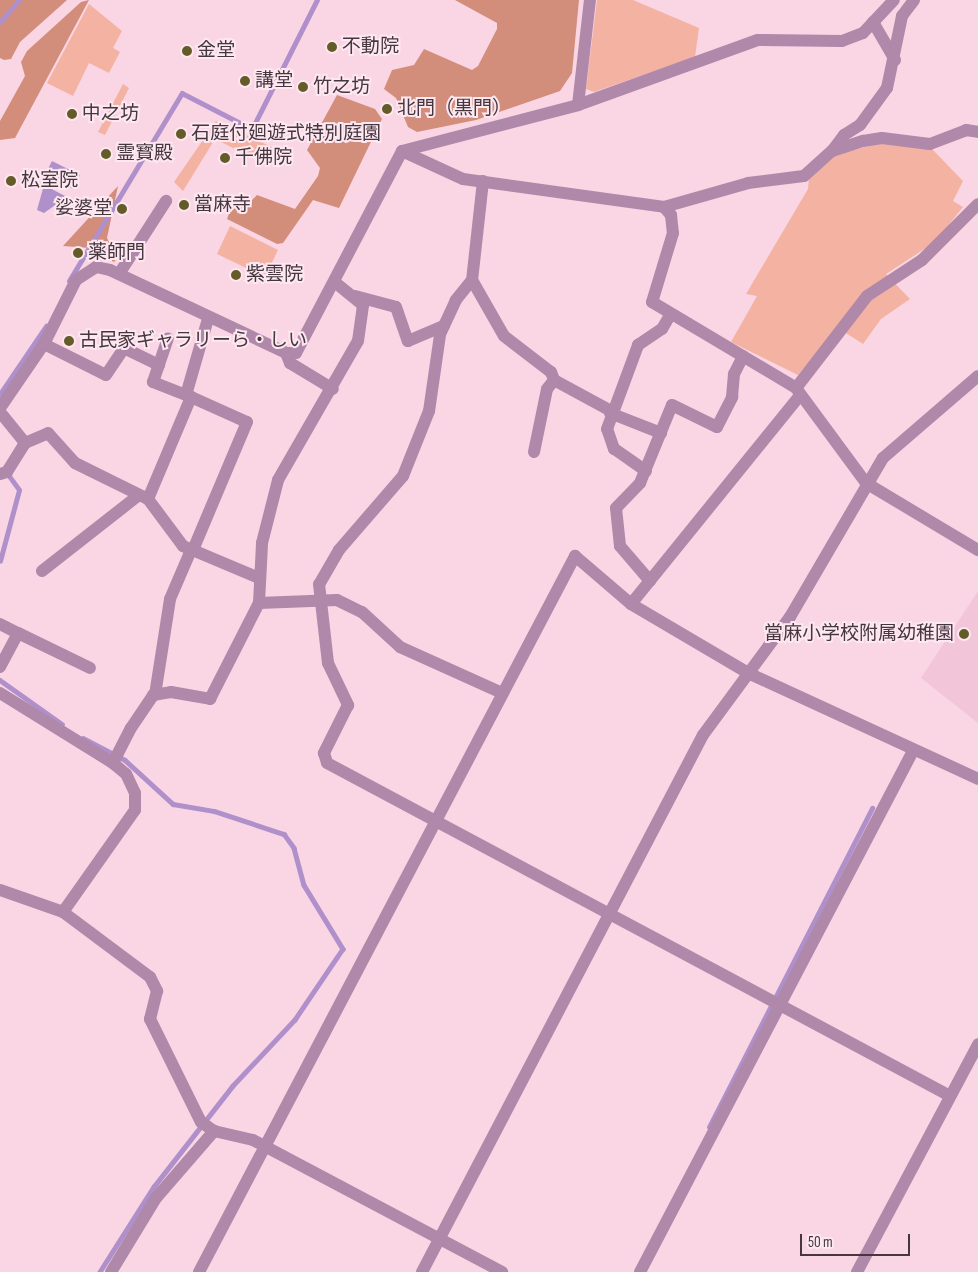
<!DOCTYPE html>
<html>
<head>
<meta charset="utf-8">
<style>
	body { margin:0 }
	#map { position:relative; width:978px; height:1272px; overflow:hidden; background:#fad5e4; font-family:"Sofia Sans Condensed","Noto Sans JP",sans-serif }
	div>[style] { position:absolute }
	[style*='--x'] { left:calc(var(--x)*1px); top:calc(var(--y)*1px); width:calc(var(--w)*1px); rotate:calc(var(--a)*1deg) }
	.built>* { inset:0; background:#f2c6d8 }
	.green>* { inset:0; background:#f4b3a2 }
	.forest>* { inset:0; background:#d28d7b }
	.water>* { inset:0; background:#af90ca }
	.stream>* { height:4.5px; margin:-2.25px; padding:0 2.25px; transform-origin:2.25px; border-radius:2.25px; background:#af90ca }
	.minor>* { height:12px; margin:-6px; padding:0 6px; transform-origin:6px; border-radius:6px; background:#af88aa }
	.dots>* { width:14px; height:14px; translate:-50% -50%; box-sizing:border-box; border:2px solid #fde7f0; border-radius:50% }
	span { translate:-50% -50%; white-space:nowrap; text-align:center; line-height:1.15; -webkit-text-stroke:4px #fde7f0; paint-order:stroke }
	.poi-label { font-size:19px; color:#45373d }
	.left { translate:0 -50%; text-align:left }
	.right { translate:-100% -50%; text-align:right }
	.scale { position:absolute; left:800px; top:1234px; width:110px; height:22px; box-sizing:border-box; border:2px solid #45373d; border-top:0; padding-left:6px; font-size:15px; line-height:18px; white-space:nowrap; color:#45373d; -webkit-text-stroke:4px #fde7f0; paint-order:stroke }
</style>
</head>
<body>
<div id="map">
	<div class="built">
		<i style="clip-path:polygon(978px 591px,978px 723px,921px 678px)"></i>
	</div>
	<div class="green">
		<i style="clip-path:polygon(597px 0,633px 0,699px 28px,695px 57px,594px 92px,586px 89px)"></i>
		<i style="clip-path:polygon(89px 4px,122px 31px,113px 48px,120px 52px,109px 73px,89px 63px,73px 96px,47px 83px)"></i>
		<i style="clip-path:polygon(123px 84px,129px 88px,105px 135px,98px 132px)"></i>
		<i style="clip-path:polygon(216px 121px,278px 150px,277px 156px,267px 165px,215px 139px,183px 191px,174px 182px)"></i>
		<i style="clip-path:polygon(884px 142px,932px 149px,963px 181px,953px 201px,963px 207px,935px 242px,886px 274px,910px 299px,881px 319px,863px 344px,838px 328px,798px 375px,731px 342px,757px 296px,746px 294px,808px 189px,809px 178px,835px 155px)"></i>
		<i style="clip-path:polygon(230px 226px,278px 250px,265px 277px,217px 254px)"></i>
	</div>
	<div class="forest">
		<i style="clip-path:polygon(0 0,67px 0,20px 42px,11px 59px,4px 60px,0 58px)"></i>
		<i style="clip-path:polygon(89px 0,15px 138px,0 140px,0 121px,25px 76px,21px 62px,27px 51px,81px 2px)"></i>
		<i style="clip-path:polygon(455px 0,579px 0,572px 73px,560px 91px,476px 120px,417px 132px,408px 127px,396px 98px,384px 89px,392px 70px,414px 65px,424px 49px,472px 70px,478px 66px,497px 29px,497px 23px)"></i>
		<i style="clip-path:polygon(337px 95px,375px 109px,382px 119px,339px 208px,313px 200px,283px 243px,277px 244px,227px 219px,234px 200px,249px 203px,257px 195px,295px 209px,318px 176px,320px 168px,307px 150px)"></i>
		<i style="clip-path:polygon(118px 186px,107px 238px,117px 258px,114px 262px,90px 248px,63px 246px)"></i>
	</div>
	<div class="water">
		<i style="clip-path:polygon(52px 161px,80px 175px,73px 189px,45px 175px)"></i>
		<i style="clip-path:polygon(44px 185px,67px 197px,64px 208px,54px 206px,44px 213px,37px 210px)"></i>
	</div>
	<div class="stream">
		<i style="--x:0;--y:22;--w:29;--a:-49"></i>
		<i style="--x:69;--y:281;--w:219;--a:-59"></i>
		<i style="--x:182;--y:93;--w:79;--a:27.2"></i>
		<i style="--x:252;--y:129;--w:144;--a:-63.3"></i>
		<i style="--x:0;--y:394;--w:82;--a:-55.9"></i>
		<i style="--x:0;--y:561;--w:73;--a:-75"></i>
		<i style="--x:19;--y:490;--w:22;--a:-126"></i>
		<i style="--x:0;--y:680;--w:76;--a:35.4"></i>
		<i style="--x:83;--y:738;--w:47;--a:27.6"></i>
		<i style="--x:125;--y:760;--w:65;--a:42.5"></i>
		<i style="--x:173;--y:804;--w:42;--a:9.7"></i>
		<i style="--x:214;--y:811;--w:74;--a:18.2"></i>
		<i style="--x:284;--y:834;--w:17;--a:54"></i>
		<i style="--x:294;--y:848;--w:38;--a:75"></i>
		<i style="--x:304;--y:885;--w:75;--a:58.6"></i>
		<i style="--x:343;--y:949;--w:86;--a:124.1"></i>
		<i style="--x:295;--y:1020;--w:91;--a:133.2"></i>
		<i style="--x:233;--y:1086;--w:128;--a:128"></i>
		<i style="--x:154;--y:1187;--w:101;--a:122.4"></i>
		<i style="--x:709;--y:1127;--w:358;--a:-62.9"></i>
	</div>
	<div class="minor">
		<i style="--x:873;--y:22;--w:44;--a:59.9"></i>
		<i style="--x:578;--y:105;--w:106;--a:-83.5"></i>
		<i style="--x:402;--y:151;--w:67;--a:24.7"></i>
		<i style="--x:463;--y:179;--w:203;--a:7.9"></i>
		<i style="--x:664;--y:207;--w:11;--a:49"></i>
		<i style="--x:671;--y:215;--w:18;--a:84"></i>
		<i style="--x:673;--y:233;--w:72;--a:106.9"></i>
		<i style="--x:652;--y:302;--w:168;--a:30.8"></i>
		<i style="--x:796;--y:388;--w:118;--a:53.6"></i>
		<i style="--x:866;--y:483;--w:131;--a:30.9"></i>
		<i style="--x:832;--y:151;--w:20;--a:-53"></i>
		<i style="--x:844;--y:135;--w:19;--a:-32"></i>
		<i style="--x:860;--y:125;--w:46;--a:-53.9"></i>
		<i style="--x:887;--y:88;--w:74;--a:-78.2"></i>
		<i style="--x:902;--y:16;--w:20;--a:-53"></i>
		<i style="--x:483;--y:181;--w:100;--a:96.3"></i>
		<i style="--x:472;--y:280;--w:64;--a:60.3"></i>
		<i style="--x:504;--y:336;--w:59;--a:37.5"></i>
		<i style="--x:551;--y:372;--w:9;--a:69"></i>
		<i style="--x:554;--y:380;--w:65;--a:28.5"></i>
		<i style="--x:664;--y:207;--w:87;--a:-15.9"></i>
		<i style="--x:748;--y:183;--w:56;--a:-7.1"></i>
		<i style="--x:804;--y:176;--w:38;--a:-42"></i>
		<i style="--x:832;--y:151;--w:33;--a:-18"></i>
		<i style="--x:863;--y:141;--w:19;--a:-9"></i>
		<i style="--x:882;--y:138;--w:48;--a:7.1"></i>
		<i style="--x:930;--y:144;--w:39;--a:-21"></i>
		<i style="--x:966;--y:130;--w:12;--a:9"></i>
		<i style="--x:119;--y:274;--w:87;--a:-57.2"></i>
		<i style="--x:472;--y:280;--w:26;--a:129"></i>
		<i style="--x:456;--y:300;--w:38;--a:115"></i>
		<i style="--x:440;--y:335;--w:77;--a:98.2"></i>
		<i style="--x:429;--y:411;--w:70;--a:111.8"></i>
		<i style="--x:403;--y:476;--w:98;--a:130.9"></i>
		<i style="--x:339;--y:550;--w:39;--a:120"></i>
		<i style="--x:319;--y:584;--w:80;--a:83.5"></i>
		<i style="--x:328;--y:663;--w:47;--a:64.5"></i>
		<i style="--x:348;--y:705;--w:54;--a:116.6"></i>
		<i style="--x:324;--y:753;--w:10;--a:73"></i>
		<i style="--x:327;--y:763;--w:706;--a:28.12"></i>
		<i style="--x:355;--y:296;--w:42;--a:15"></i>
		<i style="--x:396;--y:307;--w:36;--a:71"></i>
		<i style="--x:408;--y:341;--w:39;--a:-23"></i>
		<i style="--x:44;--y:344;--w:69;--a:26.6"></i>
		<i style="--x:106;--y:375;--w:32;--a:-56"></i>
		<i style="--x:124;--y:348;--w:39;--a:26"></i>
		<i style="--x:286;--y:353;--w:11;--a:68"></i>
		<i style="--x:290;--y:363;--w:50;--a:31.2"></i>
		<i style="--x:796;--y:388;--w:116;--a:-52.3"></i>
		<i style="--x:867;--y:296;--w:66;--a:-33.2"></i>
		<i style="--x:922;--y:260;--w:79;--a:-45"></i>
		<i style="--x:186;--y:395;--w:79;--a:-73.9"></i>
		<i style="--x:191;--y:397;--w:61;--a:24.1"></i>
		<i style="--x:247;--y:422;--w:139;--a:112.9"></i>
		<i style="--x:0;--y:408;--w:78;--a:-55.5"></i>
		<i style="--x:44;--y:344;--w:72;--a:-63.4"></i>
		<i style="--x:76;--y:280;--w:24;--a:-33"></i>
		<i style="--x:96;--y:267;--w:14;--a:12"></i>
		<i style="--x:110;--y:270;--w:195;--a:25.2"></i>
		<i style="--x:286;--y:353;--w:10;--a:0"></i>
		<i style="--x:296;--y:353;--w:228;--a:-62.3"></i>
		<i style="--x:402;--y:151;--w:182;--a:-14.6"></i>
		<i style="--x:578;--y:105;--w:191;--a:-19.9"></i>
		<i style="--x:758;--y:40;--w:84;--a:0.7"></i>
		<i style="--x:842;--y:41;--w:22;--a:-21"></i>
		<i style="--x:863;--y:33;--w:45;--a:-46.8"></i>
		<i style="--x:0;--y:412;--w:40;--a:51"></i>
		<i style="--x:25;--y:443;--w:34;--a:122"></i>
		<i style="--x:7;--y:472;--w:7;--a:164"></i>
		<i style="--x:610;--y:413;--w:55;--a:21.4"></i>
		<i style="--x:25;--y:443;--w:25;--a:-23"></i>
		<i style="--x:48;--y:433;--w:40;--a:48"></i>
		<i style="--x:75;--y:463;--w:81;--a:26.3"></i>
		<i style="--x:148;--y:499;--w:59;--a:53.3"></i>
		<i style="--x:183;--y:546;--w:82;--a:22.8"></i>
		<i style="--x:534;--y:452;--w:64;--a:-78.3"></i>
		<i style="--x:547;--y:389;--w:11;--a:-52"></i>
		<i style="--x:646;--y:471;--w:39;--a:-145"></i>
		<i style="--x:614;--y:449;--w:21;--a:-109"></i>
		<i style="--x:607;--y:429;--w:90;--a:-69.7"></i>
		<i style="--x:638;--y:345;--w:29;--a:-34"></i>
		<i style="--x:662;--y:329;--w:16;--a:-60"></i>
		<i style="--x:148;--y:499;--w:111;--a:-67.1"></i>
		<i style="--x:191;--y:397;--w:41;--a:-158.5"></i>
		<i style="--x:153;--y:382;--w:46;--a:-71.2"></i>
		<i style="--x:42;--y:571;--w:123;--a:-38.1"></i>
		<i style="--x:650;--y:581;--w:46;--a:-130.6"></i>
		<i style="--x:620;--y:546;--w:38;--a:-96"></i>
		<i style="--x:616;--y:508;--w:35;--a:-46"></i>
		<i style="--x:640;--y:483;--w:84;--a:-67.7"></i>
		<i style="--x:672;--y:405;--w:50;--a:26.1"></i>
		<i style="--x:717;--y:427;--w:34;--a:-63"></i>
		<i style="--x:732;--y:397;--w:23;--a:-85"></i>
		<i style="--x:734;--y:374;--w:20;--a:-63"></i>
		<i style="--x:259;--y:603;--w:78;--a:-2.2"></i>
		<i style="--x:337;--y:600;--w:28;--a:26"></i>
		<i style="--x:362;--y:612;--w:52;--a:42.6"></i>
		<i style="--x:400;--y:647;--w:112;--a:24.3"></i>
		<i style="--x:631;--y:604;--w:269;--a:-51"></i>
		<i style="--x:0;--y:624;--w:20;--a:27"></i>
		<i style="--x:0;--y:667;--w:38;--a:-62"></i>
		<i style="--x:18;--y:633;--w:80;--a:25.9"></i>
		<i style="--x:0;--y:693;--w:133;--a:31.8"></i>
		<i style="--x:155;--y:695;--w:97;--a:-81.1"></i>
		<i style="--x:170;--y:599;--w:53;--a:-66.8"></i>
		<i style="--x:0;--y:890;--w:67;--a:19.2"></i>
		<i style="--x:63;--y:912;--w:109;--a:36.8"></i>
		<i style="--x:150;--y:977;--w:16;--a:63"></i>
		<i style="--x:157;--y:991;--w:29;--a:104"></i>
		<i style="--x:150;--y:1019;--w:115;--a:63.7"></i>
		<i style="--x:201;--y:1122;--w:16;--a:35"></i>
		<i style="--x:214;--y:1131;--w:40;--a:13"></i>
		<i style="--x:253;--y:1140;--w:282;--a:27.9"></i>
		<i style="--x:63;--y:912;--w:125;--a:-54.8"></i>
		<i style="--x:135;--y:810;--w:17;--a:-90"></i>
		<i style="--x:135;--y:793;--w:21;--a:-115"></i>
		<i style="--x:126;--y:774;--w:17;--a:-140"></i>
		<i style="--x:113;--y:763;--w:39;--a:-63"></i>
		<i style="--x:131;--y:728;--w:40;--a:-56"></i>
		<i style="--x:153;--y:695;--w:18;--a:-9"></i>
		<i style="--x:171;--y:692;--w:40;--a:10"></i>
		<i style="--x:210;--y:699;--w:108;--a:-63"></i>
		<i style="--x:259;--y:603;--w:60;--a:-87.1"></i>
		<i style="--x:262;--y:543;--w:65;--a:-75.7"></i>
		<i style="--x:278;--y:480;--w:160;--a:-60.1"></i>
		<i style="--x:358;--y:341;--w:36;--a:-82"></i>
		<i style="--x:363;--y:305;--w:36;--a:-141"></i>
		<i style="--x:111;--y:1272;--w:87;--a:-58.7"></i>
		<i style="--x:156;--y:1198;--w:89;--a:-49.1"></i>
		<i style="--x:199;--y:1272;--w:809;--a:-62.29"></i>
		<i style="--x:575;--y:556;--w:74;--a:40.6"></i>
		<i style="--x:631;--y:604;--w:136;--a:30.5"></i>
		<i style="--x:748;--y:673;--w:253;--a:24.7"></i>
		<i style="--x:422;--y:1272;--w:606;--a:-62.38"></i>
		<i style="--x:703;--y:735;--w:147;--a:-53.6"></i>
		<i style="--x:790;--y:617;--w:184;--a:-59.7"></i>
		<i style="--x:883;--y:458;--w:125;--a:-40.8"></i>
		<i style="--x:640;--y:1272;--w:588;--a:-62.35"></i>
		<i style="--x:857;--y:1272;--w:258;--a:-62"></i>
	</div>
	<div class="dots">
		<i style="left:332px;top:47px;background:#645b28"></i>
		<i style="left:187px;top:51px;background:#645b28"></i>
		<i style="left:245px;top:81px;background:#645b28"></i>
		<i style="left:303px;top:87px;background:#645b28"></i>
		<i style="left:387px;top:109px;background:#645b28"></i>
		<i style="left:72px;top:114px;background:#645b28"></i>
		<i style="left:181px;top:134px;background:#645b28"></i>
		<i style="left:106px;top:154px;background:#645b28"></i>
		<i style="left:225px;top:158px;background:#645b28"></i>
		<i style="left:11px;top:181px;background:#645b28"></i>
		<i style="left:184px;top:205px;background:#645b28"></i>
		<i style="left:122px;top:209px;background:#645b28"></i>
		<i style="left:78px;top:253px;background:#645b28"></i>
		<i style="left:236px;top:275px;background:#645b28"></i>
		<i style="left:69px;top:341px;background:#645b28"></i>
		<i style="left:964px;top:634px;background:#645b28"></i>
	</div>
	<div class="poi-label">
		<span class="left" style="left:342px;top:47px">不動院</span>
		<span class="left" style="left:197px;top:51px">金堂</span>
		<span class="left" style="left:255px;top:81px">講堂</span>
		<span class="left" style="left:313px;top:87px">竹之坊</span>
		<span class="left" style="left:397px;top:109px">北門（黒門）</span>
		<span class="left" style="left:82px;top:114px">中之坊</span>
		<span class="left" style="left:191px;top:134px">石庭付廻遊式特別庭園</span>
		<span class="left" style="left:116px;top:154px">霊寳殿</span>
		<span class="left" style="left:235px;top:158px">千佛院</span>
		<span class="left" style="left:21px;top:181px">松室院</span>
		<span class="left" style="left:194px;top:205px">當麻寺</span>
		<span class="right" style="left:112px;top:209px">娑婆堂</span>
		<span class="left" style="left:88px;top:253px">薬師門</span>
		<span class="left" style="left:246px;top:275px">紫雲院</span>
		<span class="left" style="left:79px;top:341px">古民家ギャラリーら・しい</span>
		<span class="right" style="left:954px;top:634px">當麻小学校附属幼稚園</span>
	</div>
	<div class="scale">50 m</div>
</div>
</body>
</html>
